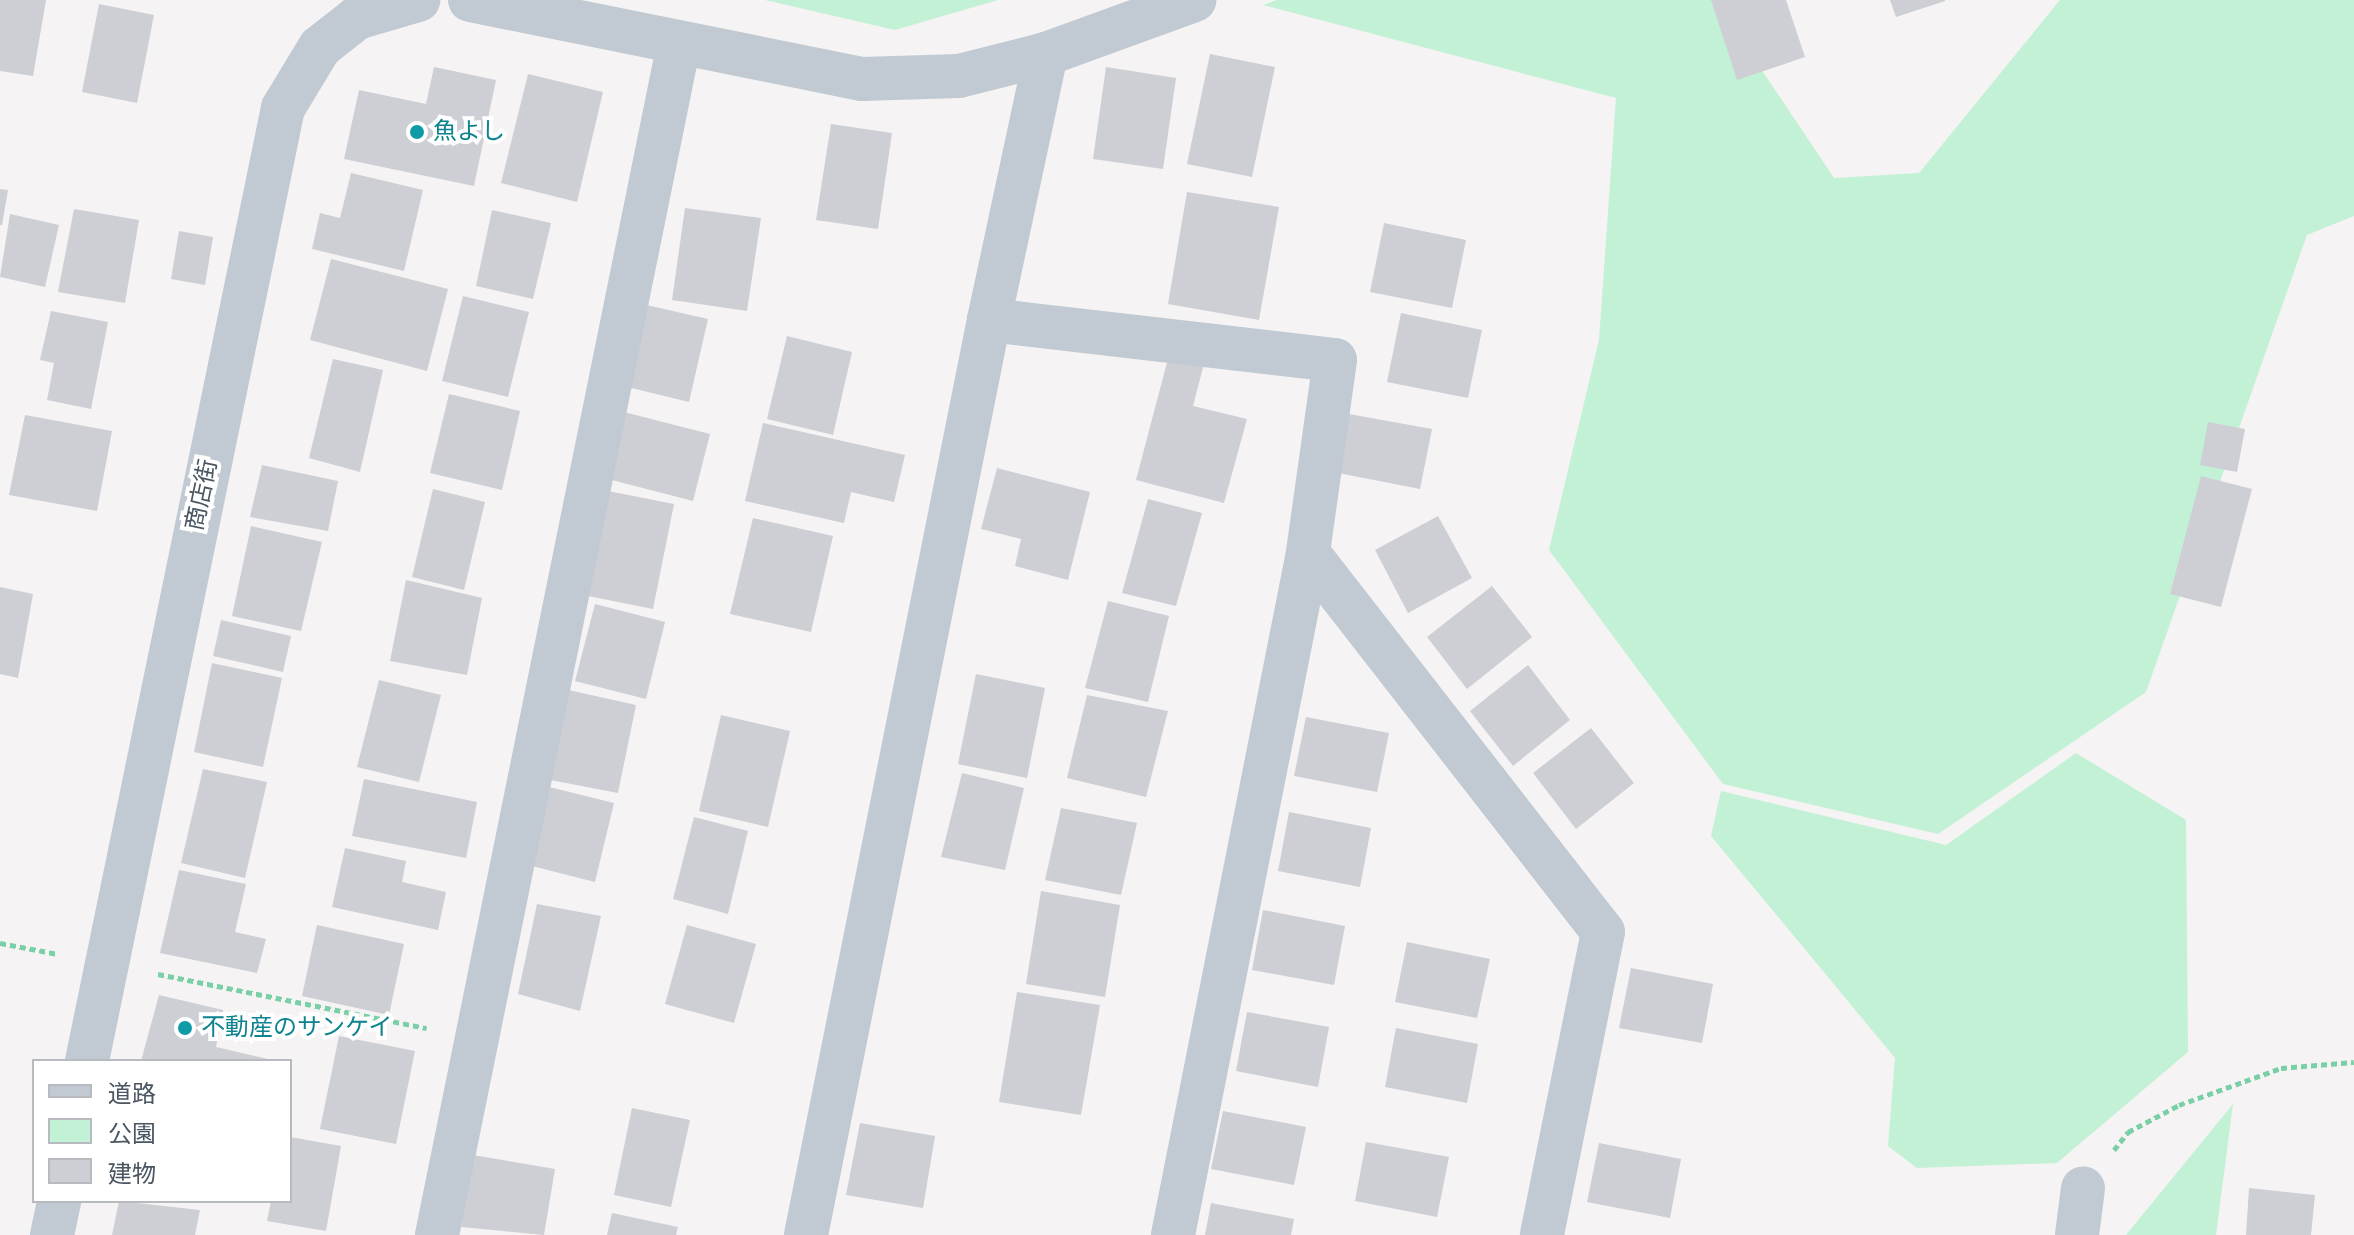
<!DOCTYPE html>
<html>
<head>
<meta charset="utf-8">
<style>
	body { margin:0 }
	#map { position:relative; width:2354px; height:1235px; overflow:hidden; background:#f5f3f3; font-family:Karla,"Noto Sans JP",sans-serif }
	div>[style] { position:absolute }
	[style*='--x'] { left:calc(var(--x)*1px); top:calc(var(--y)*1px); width:calc(var(--w)*1px); rotate:calc(var(--a)*1deg) }
	.green>* { inset:0; background:#c3f1d5 }
	.building>* { inset:0; background:#cdcfd5 }
	.path>* { height:5px; margin-top:-2.5px; transform-origin:0; background:repeating-linear-gradient(90deg,#7ad0a6 0 6px,transparent 0 10px) }
	.minor>* { height:44px; margin:-22px; padding:0 22px; transform-origin:22px; border-radius:22px; background:#c1cad2 }
	.dots>* { width:22px; height:22px; translate:-50% -50%; box-sizing:border-box; border:4px solid #fff; border-radius:50% }
	span { translate:-50% -50%; white-space:nowrap; text-align:center; line-height:1.15; -webkit-text-stroke:8px #fff; paint-order:stroke }
	.culture-label { font-size:24px; color:#0d838f }
	.left { translate:0 -50%; text-align:left }
	.street-label { font-size:24px; color:#4a5661 }
	.legend { position:absolute; left:32px; top:1059px; width:260px; height:144px; box-sizing:border-box; background:#fff; border:2px solid #b7bbc0; margin:0; padding:10px 14px; list-style:none; font-size:24px; color:#4a5661 }
	.legend li { display:flex; align-items:center; gap:16px; height:40px }
	.legend b { width:40px; border:2px solid #b7bbc0 }
</style>
</head>
<body>
<div id="map">
	<div class="green">
		<i style="clip-path:polygon(765px 0,998px 0,895px 30px)"></i>
		<i style="clip-path:polygon(1277px 0,1715px 0,1834px 178px,1919px 173px,2060px 0,2354px 0,2354px 216px,2307px 235px,2146px 692px,1938px 834px,1723px 784px,1549px 550px,1599px 340px,1616px 98px,1263px 5px)"></i>
		<i style="clip-path:polygon(2076px 753px,2186px 820px,2188px 1052px,2057px 1163px,1917px 1168px,1888px 1146px,1895px 1058px,1711px 836px,1721px 791px,1946px 845px)"></i>
		<i style="clip-path:polygon(2233px 1104px,2216px 1235px,2126px 1235px)"></i>
	</div>
	<div class="building">
		<i style="clip-path:polygon(0 0,46px 0,33px 76px,0 71px)"></i>
		<i style="clip-path:polygon(1711px 0,1786px 0,1805px 57px,1737px 80px)"></i>
		<i style="clip-path:polygon(1890px 0,1945px 0,1945px 1px,1896px 17px)"></i>
		<i style="clip-path:polygon(99px 4px,154px 15px,137px 103px,82px 92px)"></i>
		<i style="clip-path:polygon(1210px 54px,1275px 67px,1252px 177px,1187px 164px)"></i>
		<i style="clip-path:polygon(434px 67px,496px 80px,474px 186px,344px 159px,359px 90px,426px 104px)"></i>
		<i style="clip-path:polygon(1106px 67px,1176px 78px,1163px 169px,1093px 159px)"></i>
		<i style="clip-path:polygon(528px 74px,603px 92px,577px 202px,501px 183px)"></i>
		<i style="clip-path:polygon(831px 124px,892px 133px,878px 229px,816px 220px)"></i>
		<i style="clip-path:polygon(351px 173px,423px 190px,404px 271px,312px 249px,320px 213px,340px 218px)"></i>
		<i style="clip-path:polygon(0 189px,8px 190px,2px 225px,0 225px)"></i>
		<i style="clip-path:polygon(1187px 192px,1279px 207px,1259px 320px,1168px 304px)"></i>
		<i style="clip-path:polygon(685px 208px,761px 218px,747px 311px,672px 300px)"></i>
		<i style="clip-path:polygon(74px 209px,139px 220px,125px 303px,58px 292px)"></i>
		<i style="clip-path:polygon(492px 210px,551px 223px,533px 299px,476px 286px)"></i>
		<i style="clip-path:polygon(10px 214px,59px 225px,45px 287px,0 277px)"></i>
		<i style="clip-path:polygon(1384px 223px,1466px 240px,1452px 308px,1370px 292px)"></i>
		<i style="clip-path:polygon(179px 231px,213px 237px,205px 285px,171px 279px)"></i>
		<i style="clip-path:polygon(331px 259px,448px 289px,427px 371px,310px 340px)"></i>
		<i style="clip-path:polygon(463px 296px,529px 312px,508px 397px,442px 381px)"></i>
		<i style="clip-path:polygon(642px 304px,708px 319px,689px 402px,623px 386px)"></i>
		<i style="clip-path:polygon(51px 311px,108px 322px,91px 409px,47px 400px,54px 363px,40px 360px)"></i>
		<i style="clip-path:polygon(1401px 313px,1482px 330px,1468px 398px,1387px 382px)"></i>
		<i style="clip-path:polygon(787px 336px,852px 352px,833px 435px,767px 419px)"></i>
		<i style="clip-path:polygon(1170px 351px,1205px 360px,1193px 406px,1247px 419px,1224px 503px,1136px 480px)"></i>
		<i style="clip-path:polygon(333px 359px,383px 370px,360px 472px,309px 458px)"></i>
		<i style="clip-path:polygon(449px 394px,520px 411px,502px 490px,430px 473px)"></i>
		<i style="clip-path:polygon(620px 411px,710px 434px,693px 501px,604px 478px)"></i>
		<i style="clip-path:polygon(1349px 414px,1432px 429px,1420px 489px,1338px 473px)"></i>
		<i style="clip-path:polygon(25px 415px,112px 431px,97px 511px,9px 495px)"></i>
		<i style="clip-path:polygon(2208px 422px,2245px 429px,2237px 472px,2200px 465px)"></i>
		<i style="clip-path:polygon(763px 423px,905px 455px,894px 502px,851px 492px,844px 523px,745px 501px)"></i>
		<i style="clip-path:polygon(262px 465px,338px 481px,328px 531px,250px 517px)"></i>
		<i style="clip-path:polygon(997px 468px,1090px 492px,1068px 580px,1015px 566px,1021px 539px,981px 529px)"></i>
		<i style="clip-path:polygon(2201px 476px,2252px 489px,2221px 607px,2170px 594px)"></i>
		<i style="clip-path:polygon(433px 489px,485px 502px,464px 590px,412px 577px)"></i>
		<i style="clip-path:polygon(608px 491px,674px 504px,653px 609px,588px 596px)"></i>
		<i style="clip-path:polygon(1148px 499px,1202px 513px,1176px 606px,1122px 593px)"></i>
		<i style="clip-path:polygon(1438px 516px,1472px 578px,1408px 613px,1375px 550px)"></i>
		<i style="clip-path:polygon(753px 518px,833px 536px,811px 632px,730px 614px)"></i>
		<i style="clip-path:polygon(251px 526px,322px 542px,301px 631px,232px 616px)"></i>
		<i style="clip-path:polygon(406px 580px,482px 598px,467px 675px,390px 661px)"></i>
		<i style="clip-path:polygon(1492px 586px,1532px 637px,1467px 689px,1427px 637px)"></i>
		<i style="clip-path:polygon(0 587px,33px 594px,18px 678px,0 674px)"></i>
		<i style="clip-path:polygon(1108px 601px,1169px 616px,1148px 702px,1085px 688px)"></i>
		<i style="clip-path:polygon(595px 604px,665px 622px,646px 699px,575px 681px)"></i>
		<i style="clip-path:polygon(221px 620px,291px 636px,283px 672px,213px 656px)"></i>
		<i style="clip-path:polygon(212px 663px,282px 678px,263px 767px,194px 752px)"></i>
		<i style="clip-path:polygon(1528px 665px,1570px 720px,1513px 766px,1470px 711px)"></i>
		<i style="clip-path:polygon(976px 674px,1045px 688px,1027px 778px,958px 764px)"></i>
		<i style="clip-path:polygon(379px 680px,441px 695px,419px 782px,357px 767px)"></i>
		<i style="clip-path:polygon(564px 689px,636px 705px,618px 793px,545px 779px)"></i>
		<i style="clip-path:polygon(1087px 695px,1168px 711px,1146px 797px,1067px 778px)"></i>
		<i style="clip-path:polygon(721px 715px,790px 731px,768px 827px,699px 811px)"></i>
		<i style="clip-path:polygon(1306px 717px,1389px 733px,1377px 792px,1294px 776px)"></i>
		<i style="clip-path:polygon(1591px 728px,1634px 783px,1576px 829px,1533px 773px)"></i>
		<i style="clip-path:polygon(203px 769px,267px 782px,245px 878px,181px 863px)"></i>
		<i style="clip-path:polygon(962px 773px,1024px 788px,1005px 870px,941px 857px)"></i>
		<i style="clip-path:polygon(364px 779px,477px 802px,466px 858px,352px 836px)"></i>
		<i style="clip-path:polygon(545px 786px,614px 803px,595px 882px,524px 864px)"></i>
		<i style="clip-path:polygon(1061px 808px,1137px 823px,1121px 895px,1045px 880px)"></i>
		<i style="clip-path:polygon(1289px 812px,1371px 828px,1360px 887px,1278px 871px)"></i>
		<i style="clip-path:polygon(694px 817px,748px 831px,728px 914px,673px 899px)"></i>
		<i style="clip-path:polygon(345px 848px,406px 861px,402px 882px,446px 892px,438px 930px,332px 907px)"></i>
		<i style="clip-path:polygon(179px 870px,246px 884px,235px 932px,266px 939px,257px 973px,160px 953px)"></i>
		<i style="clip-path:polygon(1041px 891px,1120px 905px,1105px 997px,1026px 984px)"></i>
		<i style="clip-path:polygon(537px 904px,601px 916px,580px 1011px,518px 994px)"></i>
		<i style="clip-path:polygon(1263px 910px,1345px 926px,1334px 985px,1252px 970px)"></i>
		<i style="clip-path:polygon(317px 925px,404px 944px,389px 1015px,302px 996px)"></i>
		<i style="clip-path:polygon(687px 925px,756px 944px,734px 1023px,665px 1004px)"></i>
		<i style="clip-path:polygon(1407px 942px,1490px 959px,1477px 1018px,1395px 1002px)"></i>
		<i style="clip-path:polygon(1631px 968px,1713px 984px,1702px 1043px,1619px 1028px)"></i>
		<i style="clip-path:polygon(1017px 992px,1100px 1005px,1081px 1115px,999px 1102px)"></i>
		<i style="clip-path:polygon(159px 995px,223px 1010px,216px 1047px,276px 1061px,141px 1061px)"></i>
		<i style="clip-path:polygon(1247px 1012px,1329px 1027px,1318px 1087px,1236px 1071px)"></i>
		<i style="clip-path:polygon(1396px 1028px,1478px 1044px,1467px 1103px,1385px 1087px)"></i>
		<i style="clip-path:polygon(339px 1036px,415px 1051px,396px 1144px,320px 1129px)"></i>
		<i style="clip-path:polygon(632px 1108px,690px 1120px,671px 1207px,614px 1195px)"></i>
		<i style="clip-path:polygon(1223px 1111px,1306px 1127px,1294px 1185px,1211px 1169px)"></i>
		<i style="clip-path:polygon(860px 1123px,935px 1136px,923px 1208px,846px 1195px)"></i>
		<i style="clip-path:polygon(290px 1137px,341px 1146px,326px 1231px,267px 1221px,271px 1201px,290px 1201px)"></i>
		<i style="clip-path:polygon(1366px 1142px,1449px 1157px,1437px 1217px,1355px 1201px)"></i>
		<i style="clip-path:polygon(1599px 1143px,1681px 1159px,1670px 1218px,1587px 1202px)"></i>
		<i style="clip-path:polygon(473px 1155px,555px 1169px,544px 1235px,461px 1227px)"></i>
		<i style="clip-path:polygon(2249px 1188px,2315px 1195px,2311px 1235px,2246px 1235px)"></i>
		<i style="clip-path:polygon(119px 1201px,200px 1210px,195px 1235px,112px 1235px)"></i>
		<i style="clip-path:polygon(1211px 1203px,1294px 1219px,1291px 1235px,1205px 1235px)"></i>
		<i style="clip-path:polygon(612px 1213px,678px 1227px,676px 1235px,607px 1235px)"></i>
	</div>
	<div class="path">
		<i style="--x:0;--y:943;--w:59;--a:10.7"></i>
		<i style="--x:158;--y:974;--w:274;--a:11.4"></i>
		<i style="--x:2114;--y:1150;--w:23;--a:-52"></i>
		<i style="--x:2128;--y:1132;--w:58;--a:-27.9"></i>
		<i style="--x:2179;--y:1105;--w:109;--a:-19.9"></i>
		<i style="--x:2281;--y:1068;--w:73;--a:-4.7"></i>
	</div>
	<div class="minor">
		<i style="--x:470;--y:0;--w:400;--a:11.4"></i>
		<i style="--x:862;--y:79;--w:97;--a:-1.8"></i>
		<i style="--x:959;--y:76;--w:90;--a:-14.2"></i>
		<i style="--x:1046;--y:54;--w:272;--a:102.1"></i>
		<i style="--x:989;--y:320;--w:348;--a:6.6"></i>
		<i style="--x:1335;--y:360;--w:195;--a:98"></i>
		<i style="--x:1308;--y:553;--w:695;--a:101.2"></i>
		<i style="--x:1046;--y:54;--w:158;--a:-20"></i>
		<i style="--x:1308;--y:553;--w:480;--a:52.1"></i>
		<i style="--x:1603;--y:932;--w:309;--a:101.4"></i>
		<i style="--x:87;--y:1061;--w:973;--a:-78.38"></i>
		<i style="--x:283;--y:108;--w:71;--a:-58.8"></i>
		<i style="--x:320;--y:47;--w:47;--a:-38.1"></i>
		<i style="--x:357;--y:18;--w:64;--a:-16.4"></i>
		<i style="--x:52;--y:1235;--w:35;--a:-78"></i>
		<i style="--x:437;--y:1235;--w:1216;--a:-78.52"></i>
		<i style="--x:806;--y:1235;--w:933;--a:-78.69"></i>
		<i style="--x:2077;--y:1235;--w:47;--a:-82.7"></i>
	</div>
	<div class="dots">
		<i style="left:417px;top:132px;background:#0f9aa8"></i>
		<i style="left:185px;top:1028px;background:#0f9aa8"></i>
	</div>
	<div class="culture-label">
		<span class="left" style="left:433px;top:132px">魚よし</span>
		<span class="left" style="left:201px;top:1028px">不動産のサンケイ</span>
	</div>
	<div class="street-label">
		<span style="left:202px;top:495px;rotate:-78deg">商店街</span>
	</div>
	<ul class="legend">
	<li><b style="height:10px;background:#c1cad2"></b>道路</li>
	<li><b style="height:22px;background:#c3f1d5"></b>公園</li>
	<li><b style="height:22px;background:#cdcfd5"></b>建物</li>
	</ul>
</div>
</body>
</html>
